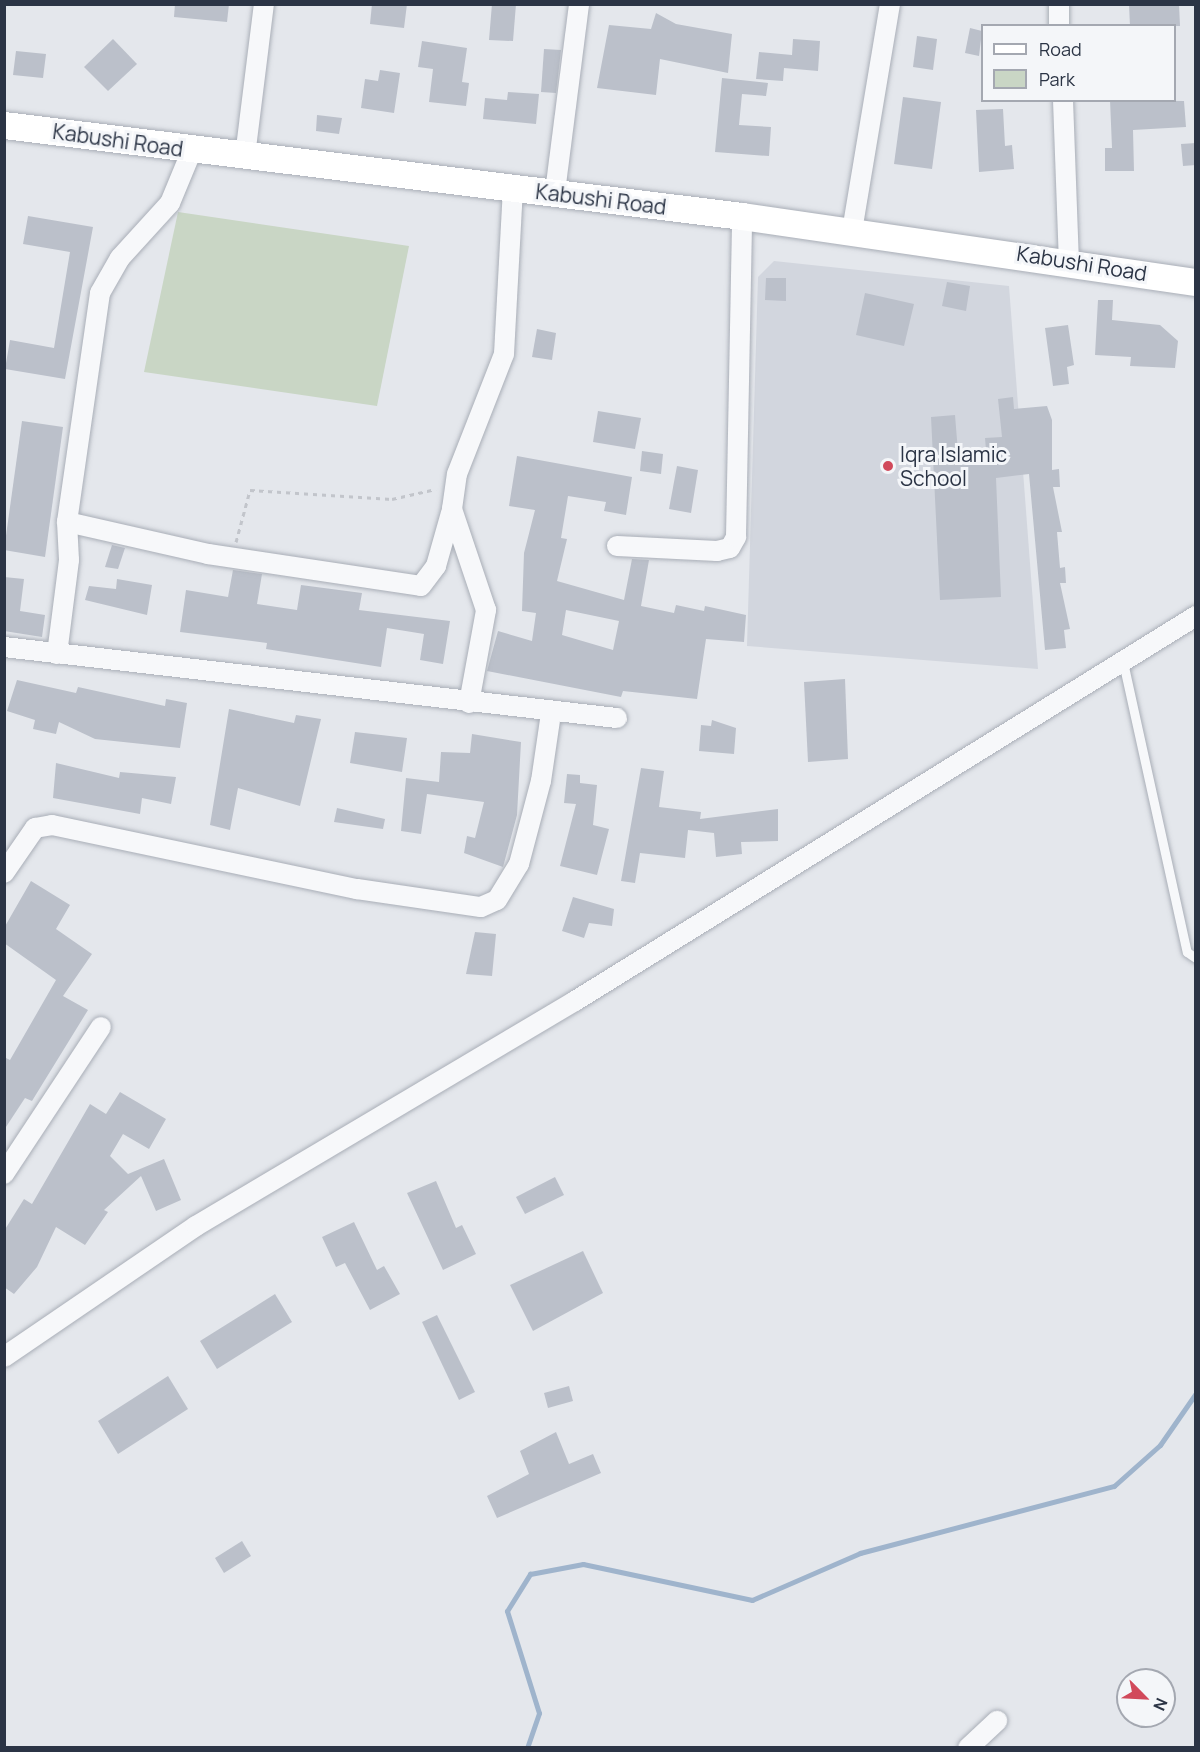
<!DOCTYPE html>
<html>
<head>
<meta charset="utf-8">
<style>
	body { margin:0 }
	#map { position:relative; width:1200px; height:1752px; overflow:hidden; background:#e4e7ec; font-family:Manrope,sans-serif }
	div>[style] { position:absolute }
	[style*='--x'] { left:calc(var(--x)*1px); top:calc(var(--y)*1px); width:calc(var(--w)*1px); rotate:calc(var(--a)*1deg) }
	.built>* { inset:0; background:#d2d6de }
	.green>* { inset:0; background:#c9d6c5 }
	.stream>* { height:5px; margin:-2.5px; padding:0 2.5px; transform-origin:2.5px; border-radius:2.5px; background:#9fb4cc }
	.building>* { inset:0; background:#bbc0ca }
	.path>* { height:3px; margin-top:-1.5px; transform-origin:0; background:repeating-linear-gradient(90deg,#c2c5cb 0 4.5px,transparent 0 9px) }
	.roads { filter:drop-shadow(0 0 2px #a9aeb7) drop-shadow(0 0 2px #a9aeb7) }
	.lane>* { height:9px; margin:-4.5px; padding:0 4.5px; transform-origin:4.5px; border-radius:4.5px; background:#f7f8fa }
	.street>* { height:20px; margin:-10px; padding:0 10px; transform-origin:10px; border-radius:10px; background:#f7f8fa }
	.secondary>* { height:27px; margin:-13.5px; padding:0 13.5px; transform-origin:13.5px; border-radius:13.5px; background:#fff }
	.dots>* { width:16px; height:16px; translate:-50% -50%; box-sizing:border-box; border:3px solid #f4f6f9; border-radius:50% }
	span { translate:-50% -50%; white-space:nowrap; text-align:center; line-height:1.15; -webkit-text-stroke:6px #f4f6f9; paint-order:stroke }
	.street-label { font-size:21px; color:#2b3445 }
	.poi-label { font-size:21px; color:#2b3445 }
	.left { translate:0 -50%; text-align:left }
	.frame { position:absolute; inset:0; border:6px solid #2b3445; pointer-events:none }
	.legend { position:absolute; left:981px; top:24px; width:195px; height:78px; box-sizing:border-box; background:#f4f6f9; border:2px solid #a4a8b1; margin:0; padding:8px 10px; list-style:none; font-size:18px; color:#2b3445 }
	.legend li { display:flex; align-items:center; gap:12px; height:30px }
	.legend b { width:30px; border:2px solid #a4a8b1 }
	.north { position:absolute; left:1116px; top:1668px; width:60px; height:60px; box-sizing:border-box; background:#f4f6f9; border:2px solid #a4a8b1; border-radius:50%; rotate:114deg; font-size:16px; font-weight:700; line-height:24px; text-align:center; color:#2b3445 }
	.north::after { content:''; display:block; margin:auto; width:21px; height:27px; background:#d1495b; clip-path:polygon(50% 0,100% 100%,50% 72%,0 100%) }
</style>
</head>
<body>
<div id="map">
	<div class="built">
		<i style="clip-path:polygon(774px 261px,1009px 286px,1038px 669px,747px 646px,758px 277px)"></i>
	</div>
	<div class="green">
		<i style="clip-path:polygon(178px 212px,409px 246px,377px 406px,144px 372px)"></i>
	</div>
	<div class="stream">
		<i style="--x:527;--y:1748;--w:37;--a:-71"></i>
		<i style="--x:539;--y:1713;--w:107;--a:-107.4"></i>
		<i style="--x:507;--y:1611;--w:44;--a:-58.1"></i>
		<i style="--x:530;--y:1574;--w:54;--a:-10.7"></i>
		<i style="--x:583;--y:1564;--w:173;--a:12"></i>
		<i style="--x:752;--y:1600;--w:118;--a:-23.5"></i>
		<i style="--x:860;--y:1553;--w:263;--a:-14.8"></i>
		<i style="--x:1114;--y:1486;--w:62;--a:-41.7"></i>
		<i style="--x:1160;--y:1445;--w:63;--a:-55.3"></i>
	</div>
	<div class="building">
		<i style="clip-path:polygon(175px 4px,229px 4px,227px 22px,174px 17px)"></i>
		<i style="clip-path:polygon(372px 4px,407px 4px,404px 28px,370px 24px)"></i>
		<i style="clip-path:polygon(492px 4px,516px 4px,513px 41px,489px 40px)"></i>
		<i style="clip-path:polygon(1129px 4px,1179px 4px,1180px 26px,1130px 26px)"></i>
		<i style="clip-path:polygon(656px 13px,676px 24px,732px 34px,728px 73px,660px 59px,656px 95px,597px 88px,609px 25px,651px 29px)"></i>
		<i style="clip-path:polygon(970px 28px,982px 31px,979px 56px,965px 53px)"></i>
		<i style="clip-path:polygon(917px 36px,937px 39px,933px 70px,913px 67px)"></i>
		<i style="clip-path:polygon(113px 39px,137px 64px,108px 91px,84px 67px)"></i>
		<i style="clip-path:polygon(793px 39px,820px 41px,818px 71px,784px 68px,783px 81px,756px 79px,759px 52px,792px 55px)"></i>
		<i style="clip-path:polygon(422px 41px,467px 48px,462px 82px,469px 83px,466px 106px,429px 102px,433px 69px,418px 67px)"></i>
		<i style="clip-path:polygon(544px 49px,561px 50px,556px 93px,541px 92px)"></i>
		<i style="clip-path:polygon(16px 51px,46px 54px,43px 78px,13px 75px)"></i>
		<i style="clip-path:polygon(380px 70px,400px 73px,394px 113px,361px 108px,365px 79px,378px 81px)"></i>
		<i style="clip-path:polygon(722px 78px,768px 83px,766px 96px,742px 94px,739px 125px,771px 127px,769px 156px,715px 152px)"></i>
		<i style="clip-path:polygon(508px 92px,539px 94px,536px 124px,483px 119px,485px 98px,507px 100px)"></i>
		<i style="clip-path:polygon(903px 97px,941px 102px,932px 169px,894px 164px)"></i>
		<i style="clip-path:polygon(1110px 100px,1184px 101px,1186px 127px,1133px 130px,1134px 171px,1105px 171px,1105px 148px,1112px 148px)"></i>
		<i style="clip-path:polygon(1003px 109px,1005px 146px,1012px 145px,1014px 169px,979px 172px,976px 110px)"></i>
		<i style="clip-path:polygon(317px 115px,342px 118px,339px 134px,316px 131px)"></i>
		<i style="clip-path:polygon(1196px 143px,1196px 165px,1183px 166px,1181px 144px)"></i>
		<i style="clip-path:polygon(28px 216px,93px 227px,65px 379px,5px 369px,10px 340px,54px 348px,70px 252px,23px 244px)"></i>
		<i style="clip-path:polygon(766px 278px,786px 278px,786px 301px,765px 300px)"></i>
		<i style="clip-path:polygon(947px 282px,970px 286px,966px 311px,942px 306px)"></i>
		<i style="clip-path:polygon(865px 293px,914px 304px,904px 346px,856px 335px)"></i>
		<i style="clip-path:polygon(1098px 300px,1113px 300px,1112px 320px,1160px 325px,1178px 341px,1175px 368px,1130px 366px,1131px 357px,1095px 355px)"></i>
		<i style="clip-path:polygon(1068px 325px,1074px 365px,1067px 367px,1069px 384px,1053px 386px,1045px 328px)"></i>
		<i style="clip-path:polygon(537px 329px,556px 333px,552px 360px,532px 357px)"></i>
		<i style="clip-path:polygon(1013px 397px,1014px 409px,1047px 406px,1052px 420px,1052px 470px,1059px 469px,1060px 487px,1053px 487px,1062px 532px,1057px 532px,1060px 568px,1065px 567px,1066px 583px,1060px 583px,1070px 629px,1064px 630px,1066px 648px,1045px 650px,1029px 474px,996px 478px,1001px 597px,940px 600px,931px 417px,955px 415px,958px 452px,986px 450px,985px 438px,1002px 437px,998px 399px)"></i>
		<i style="clip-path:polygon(598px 411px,641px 418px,635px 449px,593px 442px)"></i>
		<i style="clip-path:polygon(22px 421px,63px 427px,45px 557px,4px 550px)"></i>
		<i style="clip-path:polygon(642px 451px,663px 454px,661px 474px,640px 471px)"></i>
		<i style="clip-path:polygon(evenodd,517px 456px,632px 477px,626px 515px,604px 511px,606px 502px,568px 496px,561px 538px,567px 539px,557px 581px,624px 600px,632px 559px,649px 560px,641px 606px,674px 613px,676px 605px,704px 611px,705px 606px,746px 615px,744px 642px,706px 639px,697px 699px,623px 691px,621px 697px,487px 671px,498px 631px,532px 641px,536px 613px,522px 611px,524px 553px,535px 510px,509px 506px,517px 456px,566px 610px,619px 621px,613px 650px,562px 635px,566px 610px)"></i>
		<i style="clip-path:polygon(677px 466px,698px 470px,691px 513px,669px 509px)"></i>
		<i style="clip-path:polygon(112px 545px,125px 548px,118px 569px,105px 567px)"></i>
		<i style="clip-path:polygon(233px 570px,262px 574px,257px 604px,297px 610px,301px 585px,362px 593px,359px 610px,450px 621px,443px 664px,420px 660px,424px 634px,387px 628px,381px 667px,266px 649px,267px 643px,180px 632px,186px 590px,228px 597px)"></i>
		<i style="clip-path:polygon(4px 577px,24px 579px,20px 611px,45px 615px,42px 637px,4px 631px)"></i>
		<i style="clip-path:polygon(117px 579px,152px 585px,147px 615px,85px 600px,89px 586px,116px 589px)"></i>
		<i style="clip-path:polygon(845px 679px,848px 759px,808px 762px,804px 682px)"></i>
		<i style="clip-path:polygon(17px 680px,76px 693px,78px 687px,165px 706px,166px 699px,187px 703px,180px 748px,95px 739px,59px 722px,56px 734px,33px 729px,35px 720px,7px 711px)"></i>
		<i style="clip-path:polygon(229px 709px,294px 723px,296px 715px,321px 719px,300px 806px,238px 788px,230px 830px,210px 825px)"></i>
		<i style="clip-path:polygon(712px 720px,736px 728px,734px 754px,699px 751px,701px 725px,711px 726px)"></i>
		<i style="clip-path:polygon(355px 732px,407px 738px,402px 772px,350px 763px)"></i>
		<i style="clip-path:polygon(472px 734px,521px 742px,517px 815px,503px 867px,464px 853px,467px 836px,475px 838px,484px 802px,427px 794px,421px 834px,401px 831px,406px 778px,439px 782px,441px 752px,470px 753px)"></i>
		<i style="clip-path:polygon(56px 763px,119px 778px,120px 772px,176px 777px,171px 804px,142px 798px,140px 814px,53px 798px)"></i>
		<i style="clip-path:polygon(641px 768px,664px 771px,659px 807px,701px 812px,700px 819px,778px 809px,778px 841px,741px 842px,742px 854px,716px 857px,714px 833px,688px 830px,685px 858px,640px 853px,635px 883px,621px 881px)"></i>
		<i style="clip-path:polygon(567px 774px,580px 775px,580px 783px,597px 785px,593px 825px,609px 829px,597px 875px,560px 866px,576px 804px,564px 803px)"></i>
		<i style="clip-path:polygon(337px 808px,385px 819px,383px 829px,334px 822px)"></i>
		<i style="clip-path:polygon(31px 881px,70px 905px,56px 929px,92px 954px,63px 996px,88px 1010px,32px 1101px,25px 1098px,4px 1130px,4px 1057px,10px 1060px,56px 980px,4px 943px,4px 928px)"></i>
		<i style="clip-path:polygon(573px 897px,614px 909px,612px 926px,589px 923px,584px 938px,562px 931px)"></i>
		<i style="clip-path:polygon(475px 932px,496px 934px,492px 976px,466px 974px)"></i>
		<i style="clip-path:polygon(120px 1092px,166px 1119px,149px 1149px,123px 1134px,110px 1156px,128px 1174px,164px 1159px,181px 1200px,156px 1211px,141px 1176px,104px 1210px,108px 1212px,85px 1245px,56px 1227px,37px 1267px,14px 1294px,4px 1287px,4px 1231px,24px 1199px,32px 1204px,90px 1104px,106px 1114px)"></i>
		<i style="clip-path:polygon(555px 1177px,564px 1195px,525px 1214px,516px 1197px)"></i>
		<i style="clip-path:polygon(436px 1181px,456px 1228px,462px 1225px,476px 1254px,443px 1270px,407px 1193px)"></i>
		<i style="clip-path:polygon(354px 1222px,377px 1270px,384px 1266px,400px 1294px,370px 1310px,345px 1263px,336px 1267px,322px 1237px)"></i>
		<i style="clip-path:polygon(583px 1251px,603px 1293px,533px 1331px,510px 1285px)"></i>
		<i style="clip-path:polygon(275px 1294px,292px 1322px,217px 1369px,200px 1341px)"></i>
		<i style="clip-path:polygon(437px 1315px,475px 1392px,459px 1400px,422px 1322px)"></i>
		<i style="clip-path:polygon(168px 1376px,188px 1409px,118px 1454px,98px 1421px)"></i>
		<i style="clip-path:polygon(569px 1386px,573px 1401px,548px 1408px,544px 1393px)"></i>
		<i style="clip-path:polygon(556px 1432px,569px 1464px,593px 1454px,601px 1473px,497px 1518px,487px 1496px,529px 1474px,520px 1451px)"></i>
		<i style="clip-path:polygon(242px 1541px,251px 1556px,224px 1573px,215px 1558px)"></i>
	</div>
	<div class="path">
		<i style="--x:236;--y:542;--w:54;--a:-74.9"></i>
		<i style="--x:250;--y:490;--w:142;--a:3.6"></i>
		<i style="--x:392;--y:499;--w:45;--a:-12.8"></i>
	</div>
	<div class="roads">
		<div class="lane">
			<i style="--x:1123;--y:662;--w:297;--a:77.6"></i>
			<i style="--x:1187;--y:952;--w:11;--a:34"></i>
		</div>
		<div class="street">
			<i style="--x:1059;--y:4;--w:22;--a:90"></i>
			<i style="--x:1063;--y:100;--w:160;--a:87.9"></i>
			<i style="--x:245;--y:156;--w:153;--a:-82.9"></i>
			<i style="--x:555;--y:192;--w:190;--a:-82.7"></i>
			<i style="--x:852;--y:231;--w:230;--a:-80.5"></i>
			<i style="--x:67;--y:522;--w:145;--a:12.8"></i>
			<i style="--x:208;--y:554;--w:215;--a:8.5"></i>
			<i style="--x:421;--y:586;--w:25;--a:-53"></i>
			<i style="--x:436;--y:566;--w:55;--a:-74.2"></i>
			<i style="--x:617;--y:546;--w:100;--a:2.9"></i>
			<i style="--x:717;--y:551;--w:13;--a:-13"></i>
			<i style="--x:730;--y:548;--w:13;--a:-61"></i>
			<i style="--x:736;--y:537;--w:321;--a:-88.9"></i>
			<i style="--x:4;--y:647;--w:617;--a:6.61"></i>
			<i style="--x:57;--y:654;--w:95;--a:-82.7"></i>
			<i style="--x:69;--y:560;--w:38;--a:-93"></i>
			<i style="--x:67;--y:522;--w:231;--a:-81.8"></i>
			<i style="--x:100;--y:293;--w:40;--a:-60.3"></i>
			<i style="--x:120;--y:258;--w:74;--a:-47.7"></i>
			<i style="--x:170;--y:203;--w:57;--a:-67.5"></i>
			<i style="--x:469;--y:703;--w:95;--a:-79.6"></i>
			<i style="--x:486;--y:610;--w:107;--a:-108.6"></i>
			<i style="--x:452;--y:509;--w:35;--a:-82"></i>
			<i style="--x:457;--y:474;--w:129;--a:-68.6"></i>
			<i style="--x:504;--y:354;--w:166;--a:-86.9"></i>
			<i style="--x:4;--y:873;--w:55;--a:-55.4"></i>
			<i style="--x:35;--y:828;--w:17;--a:-10"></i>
			<i style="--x:52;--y:825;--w:312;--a:11.9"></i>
			<i style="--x:357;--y:889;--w:125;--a:8.3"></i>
			<i style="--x:481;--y:907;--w:17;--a:-24"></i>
			<i style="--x:497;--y:900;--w:42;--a:-58.6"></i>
			<i style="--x:519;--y:864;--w:86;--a:-75.2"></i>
			<i style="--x:541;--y:781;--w:69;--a:-81.6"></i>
			<i style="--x:4;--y:1174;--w:176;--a:-56.6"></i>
			<i style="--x:4;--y:1357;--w:232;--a:-34.3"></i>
			<i style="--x:196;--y:1226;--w:441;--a:-30.7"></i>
			<i style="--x:575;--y:1001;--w:731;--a:-31.8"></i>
			<i style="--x:968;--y:1748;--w:40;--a:-43"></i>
		</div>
		<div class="secondary">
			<i style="--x:4;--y:125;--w:744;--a:7.03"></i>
			<i style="--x:742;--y:216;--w:459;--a:8.3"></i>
		</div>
	</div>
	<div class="dots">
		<i style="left:888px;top:466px;background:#d1495b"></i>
	</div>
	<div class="street-label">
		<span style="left:118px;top:140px;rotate:8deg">Kabushi Road</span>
		<span style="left:601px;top:199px;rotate:7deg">Kabushi Road</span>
		<span style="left:1082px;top:263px;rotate:9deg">Kabushi Road</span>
	</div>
	<div class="poi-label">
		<span class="left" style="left:900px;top:466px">Iqra Islamic<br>School</span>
	</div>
	<div class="frame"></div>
	<ul class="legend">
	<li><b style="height:8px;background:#fff"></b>Road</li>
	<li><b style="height:16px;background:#c9d6c5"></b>Park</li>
	</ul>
	<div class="north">N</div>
</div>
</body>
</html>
